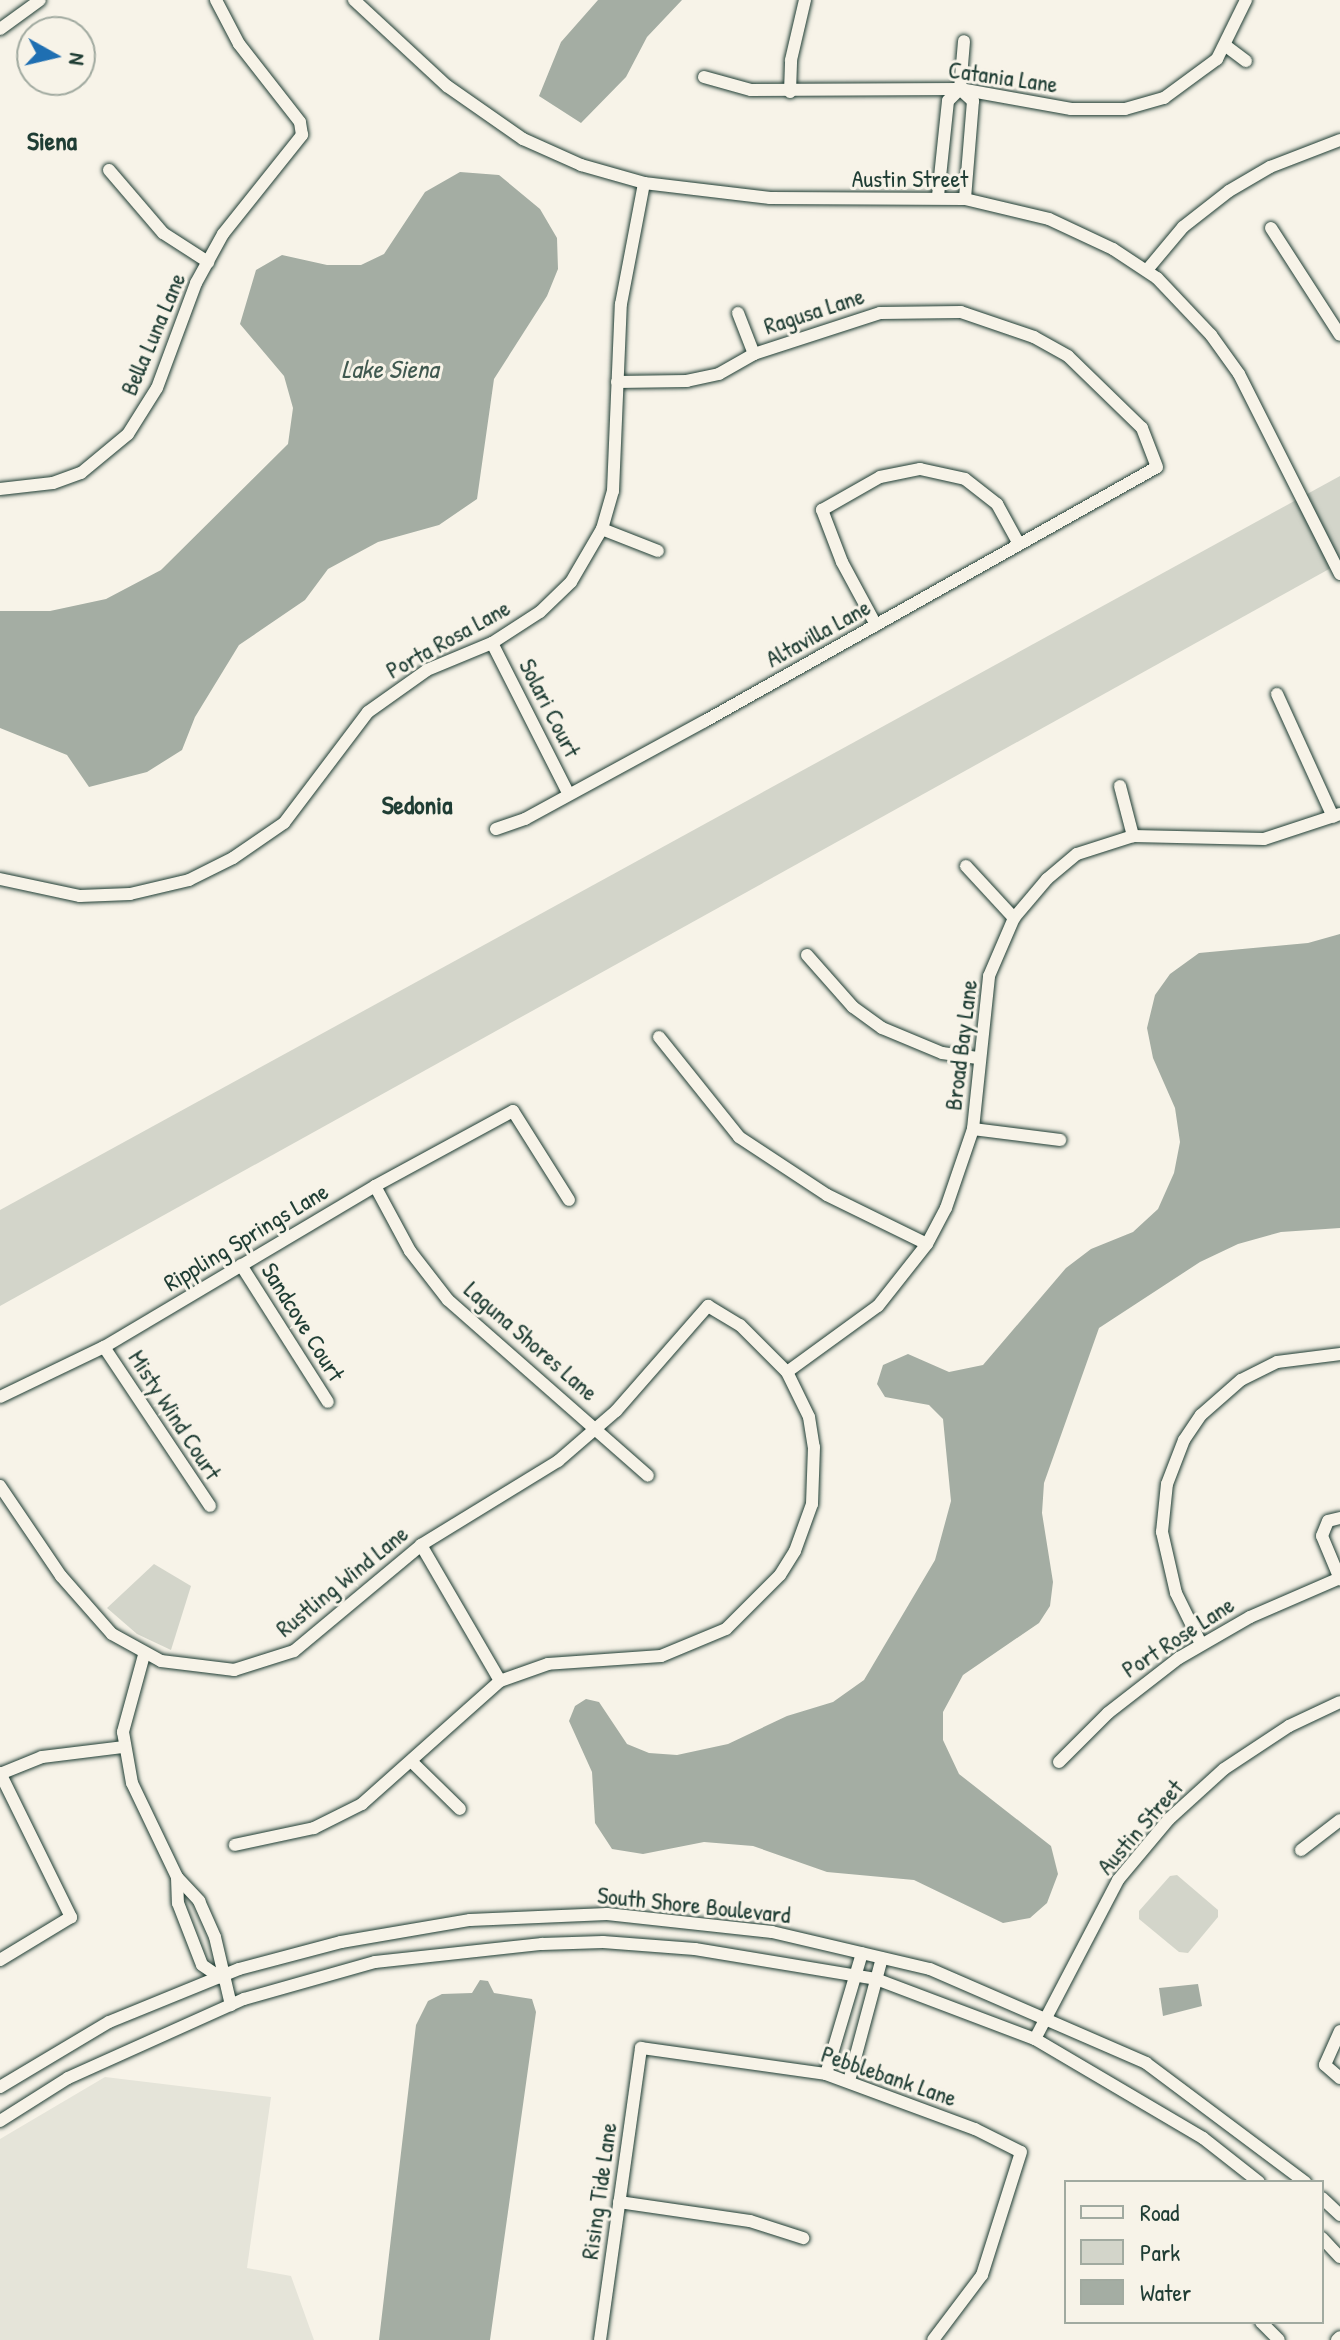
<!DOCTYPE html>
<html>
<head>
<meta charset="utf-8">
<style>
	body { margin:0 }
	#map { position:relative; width:1340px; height:2340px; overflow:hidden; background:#f7f3e8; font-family:"Patrick Hand",sans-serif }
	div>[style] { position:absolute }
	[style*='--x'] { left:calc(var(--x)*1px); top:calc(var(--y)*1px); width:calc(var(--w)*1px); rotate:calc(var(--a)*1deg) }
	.built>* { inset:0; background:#e5e4d9 }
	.green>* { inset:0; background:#d3d5ca }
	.water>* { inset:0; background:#a4ada3 }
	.roads { filter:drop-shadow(0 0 2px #1f3d34) drop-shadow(0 0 2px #1f3d34) }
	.minor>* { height:12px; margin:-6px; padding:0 6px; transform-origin:6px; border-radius:6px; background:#f7f3e8 }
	span { translate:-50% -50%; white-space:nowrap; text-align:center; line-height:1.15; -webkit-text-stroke:6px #f7f3e8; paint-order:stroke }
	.street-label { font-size:24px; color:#1f3d34 }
	.neighbourhood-label { font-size:26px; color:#1f3d34; font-weight:700 }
	.water-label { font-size:26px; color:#405950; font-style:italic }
	.legend { position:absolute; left:1064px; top:2180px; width:260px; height:144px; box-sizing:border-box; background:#f7f3e8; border:2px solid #a1aaa0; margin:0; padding:10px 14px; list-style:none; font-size:24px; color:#1f3d34 }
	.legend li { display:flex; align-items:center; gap:16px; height:40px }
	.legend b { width:40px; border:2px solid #a1aaa0 }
	.north { position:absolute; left:16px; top:16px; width:80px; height:80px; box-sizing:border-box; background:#f7f3e8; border:2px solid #a1aaa0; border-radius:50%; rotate:98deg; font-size:22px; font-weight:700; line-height:32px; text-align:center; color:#1f3d34 }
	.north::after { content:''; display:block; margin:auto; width:28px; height:36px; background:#1f6fb2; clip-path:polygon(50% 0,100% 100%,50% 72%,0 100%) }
</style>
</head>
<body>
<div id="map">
	<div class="built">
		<i style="clip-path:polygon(105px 2077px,271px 2097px,247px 2268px,291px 2276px,314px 2340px,0 2340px,0 2139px)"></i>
	</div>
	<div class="green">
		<i style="clip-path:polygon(1340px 476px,1340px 563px,0 1306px,0 1210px)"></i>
		<i style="clip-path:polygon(154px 1564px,191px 1586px,171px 1650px,137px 1634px,107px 1608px)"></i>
		<i style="clip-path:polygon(1177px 1875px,1218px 1910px,1218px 1917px,1188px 1953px,1179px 1952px,1139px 1919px,1139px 1911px,1170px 1876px)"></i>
	</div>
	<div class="water">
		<i style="clip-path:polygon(598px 0,682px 0,647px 37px,626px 77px,581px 123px,539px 96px,561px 42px)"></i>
		<i style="clip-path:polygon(460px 172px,499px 175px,540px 209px,557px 238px,558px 269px,547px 296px,494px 379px,477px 499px,439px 525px,378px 542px,328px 569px,305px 600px,239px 645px,195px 717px,182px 750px,147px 772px,89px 787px,67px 755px,0 728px,0 611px,50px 611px,106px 599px,161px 570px,288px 444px,293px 408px,284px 376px,240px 324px,256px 270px,282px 255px,327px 265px,361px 265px,384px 254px,425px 192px)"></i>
		<i style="clip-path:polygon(1340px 934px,1340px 1228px,1281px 1232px,1238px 1244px,1200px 1262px,1099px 1328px,1044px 1483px,1042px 1513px,1053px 1582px,1050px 1606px,1039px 1623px,963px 1675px,943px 1712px,943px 1740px,959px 1774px,1051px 1846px,1058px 1874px,1047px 1903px,1030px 1918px,1003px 1923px,914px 1880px,827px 1872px,753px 1846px,704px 1842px,643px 1854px,612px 1849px,595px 1823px,592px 1772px,569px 1721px,575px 1706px,586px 1699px,599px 1702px,627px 1744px,649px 1753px,677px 1755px,728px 1744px,787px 1716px,833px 1702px,864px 1680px,935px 1560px,951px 1501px,943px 1419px,929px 1405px,885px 1397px,877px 1384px,883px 1365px,908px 1354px,949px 1372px,983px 1365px,1066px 1268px,1091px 1249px,1133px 1232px,1158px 1209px,1174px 1173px,1180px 1142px,1175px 1108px,1153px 1058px,1147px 1028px,1155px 995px,1170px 974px,1199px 953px,1308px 943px)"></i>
		<i style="clip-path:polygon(480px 1980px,488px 1981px,494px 1993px,532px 1999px,536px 2012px,490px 2340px,379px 2340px,416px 2025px,428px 2001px,442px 1994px,472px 1993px)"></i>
		<i style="clip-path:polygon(1198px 1984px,1202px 2006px,1163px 2016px,1159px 1988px)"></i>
	</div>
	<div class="roads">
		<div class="minor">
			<i style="--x:354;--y:0;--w:127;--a:42.8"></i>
			<i style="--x:447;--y:86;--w:93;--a:34.9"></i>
			<i style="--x:523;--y:139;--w:64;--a:24.1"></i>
			<i style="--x:581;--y:165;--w:66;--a:15.9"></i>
			<i style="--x:644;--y:183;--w:127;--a:6.8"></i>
			<i style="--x:770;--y:198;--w:195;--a:0.3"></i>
			<i style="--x:965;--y:199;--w:86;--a:13.4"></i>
			<i style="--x:1049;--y:219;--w:71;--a:25.1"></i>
			<i style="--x:1113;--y:249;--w:53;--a:33.4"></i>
			<i style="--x:1157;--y:278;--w:79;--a:46.5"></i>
			<i style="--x:1211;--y:335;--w:48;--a:54.3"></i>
			<i style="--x:1239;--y:374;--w:224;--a:63.2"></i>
			<i style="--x:0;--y:29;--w:49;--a:-35.9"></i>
			<i style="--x:1226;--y:46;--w:25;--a:37"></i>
			<i style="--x:704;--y:77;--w:49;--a:15.5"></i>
			<i style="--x:751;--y:90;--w:209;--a:-0.3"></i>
			<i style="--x:960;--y:89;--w:113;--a:10.2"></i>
			<i style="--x:1071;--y:109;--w:54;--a:0"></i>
			<i style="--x:1125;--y:109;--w:41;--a:-15.8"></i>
			<i style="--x:1164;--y:98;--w:66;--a:-36.3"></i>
			<i style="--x:1217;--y:59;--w:66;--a:-63.8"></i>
			<i style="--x:960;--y:89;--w:18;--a:43"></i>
			<i style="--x:973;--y:101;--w:98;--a:94.7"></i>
			<i style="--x:790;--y:92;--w:32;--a:-88"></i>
			<i style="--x:791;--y:60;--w:62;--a:-76.9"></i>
			<i style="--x:109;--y:170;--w:83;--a:49.4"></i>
			<i style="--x:163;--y:233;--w:54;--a:32.8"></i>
			<i style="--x:938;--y:196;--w:96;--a:-84"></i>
			<i style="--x:948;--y:101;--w:17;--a:-45"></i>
			<i style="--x:960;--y:89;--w:48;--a:-85.2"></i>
			<i style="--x:1271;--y:228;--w:127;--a:57.2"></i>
			<i style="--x:1147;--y:270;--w:56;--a:-50.1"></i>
			<i style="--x:1183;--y:227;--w:58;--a:-38"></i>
			<i style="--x:1229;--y:191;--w:48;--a:-30.3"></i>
			<i style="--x:1270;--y:167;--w:75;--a:-21.1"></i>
			<i style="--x:738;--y:313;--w:44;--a:68.7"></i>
			<i style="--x:0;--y:489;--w:53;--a:-6.5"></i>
			<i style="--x:53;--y:483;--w:30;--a:-20"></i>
			<i style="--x:81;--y:473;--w:61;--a:-39.7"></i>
			<i style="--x:128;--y:434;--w:54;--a:-57.8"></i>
			<i style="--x:157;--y:388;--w:112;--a:-69.6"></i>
			<i style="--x:196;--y:283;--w:56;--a:-61.1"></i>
			<i style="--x:223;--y:234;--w:127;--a:-51.4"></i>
			<i style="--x:302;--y:135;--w:13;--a:-99"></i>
			<i style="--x:300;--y:122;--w:99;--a:-128"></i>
			<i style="--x:239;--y:44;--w:50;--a:-117.6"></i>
			<i style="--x:602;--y:529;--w:60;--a:21.4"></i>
			<i style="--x:876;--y:625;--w:72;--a:-118.4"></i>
			<i style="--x:842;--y:562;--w:56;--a:-111"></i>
			<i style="--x:822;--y:510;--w:67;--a:-29.6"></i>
			<i style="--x:880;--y:477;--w:41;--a:-11.3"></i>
			<i style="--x:920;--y:469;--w:46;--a:12.5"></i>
			<i style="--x:965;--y:479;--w:41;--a:38"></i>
			<i style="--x:997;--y:504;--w:46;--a:61.2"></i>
			<i style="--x:492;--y:643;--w:168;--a:63.1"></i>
			<i style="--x:1277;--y:694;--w:135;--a:65.5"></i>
			<i style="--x:1120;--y:786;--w:52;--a:75.4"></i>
			<i style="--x:496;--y:829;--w:31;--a:-19"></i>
			<i style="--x:525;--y:819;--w:205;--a:-28.6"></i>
			<i style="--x:705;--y:721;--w:518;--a:-29.33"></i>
			<i style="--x:1157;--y:467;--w:42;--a:-111"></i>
			<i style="--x:1142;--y:428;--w:103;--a:-135.8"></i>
			<i style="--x:1068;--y:356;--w:39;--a:-151"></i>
			<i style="--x:1034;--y:337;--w:77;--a:-161.1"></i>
			<i style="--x:961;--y:312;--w:81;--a:179.3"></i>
			<i style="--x:880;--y:313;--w:133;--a:162"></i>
			<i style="--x:754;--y:354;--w:40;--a:150.3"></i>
			<i style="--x:719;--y:374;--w:33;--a:168"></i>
			<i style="--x:687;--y:381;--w:70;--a:179.2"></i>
			<i style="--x:966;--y:866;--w:71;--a:47.3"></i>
			<i style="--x:0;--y:879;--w:82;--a:12"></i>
			<i style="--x:80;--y:896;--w:50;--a:-2.3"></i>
			<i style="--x:130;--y:894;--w:61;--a:-13.3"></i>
			<i style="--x:189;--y:880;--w:49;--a:-26.6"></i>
			<i style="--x:233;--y:858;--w:62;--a:-34.5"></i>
			<i style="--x:284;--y:823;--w:139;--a:-52.9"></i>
			<i style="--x:368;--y:712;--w:72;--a:-35.4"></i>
			<i style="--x:427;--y:670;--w:70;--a:-22.6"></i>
			<i style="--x:492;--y:643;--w:57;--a:-32.9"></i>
			<i style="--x:540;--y:612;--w:43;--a:-44.1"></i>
			<i style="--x:571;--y:582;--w:61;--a:-59.7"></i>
			<i style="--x:602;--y:529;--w:40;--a:-74"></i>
			<i style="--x:613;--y:491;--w:187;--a:-87.6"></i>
			<i style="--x:621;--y:304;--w:123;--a:-79.2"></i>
			<i style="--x:807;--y:955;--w:69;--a:48.5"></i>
			<i style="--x:853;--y:1007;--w:36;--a:36"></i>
			<i style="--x:882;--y:1028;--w:65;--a:22.6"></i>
			<i style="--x:942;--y:1053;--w:36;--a:8"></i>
			<i style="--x:659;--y:1037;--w:128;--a:51.3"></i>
			<i style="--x:739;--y:1137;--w:105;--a:33.4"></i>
			<i style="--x:827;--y:1195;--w:111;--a:26.1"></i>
			<i style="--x:973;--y:1129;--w:88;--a:7.2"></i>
			<i style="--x:375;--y:1186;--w:74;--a:61.7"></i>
			<i style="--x:410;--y:1251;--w:62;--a:52.2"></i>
			<i style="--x:448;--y:1300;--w:266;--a:41.3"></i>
			<i style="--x:241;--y:1265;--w:162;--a:57.6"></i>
			<i style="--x:104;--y:1347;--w:191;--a:56.3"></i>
			<i style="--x:787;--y:1372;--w:112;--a:-36"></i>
			<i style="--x:878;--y:1306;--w:79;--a:-51.7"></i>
			<i style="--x:927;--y:1244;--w:41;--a:-62.2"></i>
			<i style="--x:946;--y:1208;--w:83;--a:-71.1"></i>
			<i style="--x:973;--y:1129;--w:154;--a:-84"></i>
			<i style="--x:989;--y:976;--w:63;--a:-66.7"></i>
			<i style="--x:1014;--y:918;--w:51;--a:-49.8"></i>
			<i style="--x:1047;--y:879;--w:39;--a:-40"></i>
			<i style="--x:1077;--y:854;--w:59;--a:-17.8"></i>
			<i style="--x:1133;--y:836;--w:131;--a:1.3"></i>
			<i style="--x:1264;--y:839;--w:80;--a:-18.2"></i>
			<i style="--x:0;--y:1397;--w:115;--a:-25.7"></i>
			<i style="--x:104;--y:1347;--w:315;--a:-30.7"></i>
			<i style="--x:375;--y:1186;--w:157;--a:-28.5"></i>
			<i style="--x:513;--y:1111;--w:105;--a:57.8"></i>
			<i style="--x:0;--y:1486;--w:109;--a:55.9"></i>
			<i style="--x:61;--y:1576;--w:77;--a:48.7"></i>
			<i style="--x:112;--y:1634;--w:56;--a:28.9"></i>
			<i style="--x:161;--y:1661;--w:74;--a:7"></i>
			<i style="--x:234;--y:1670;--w:63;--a:-17.6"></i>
			<i style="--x:294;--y:1651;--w:165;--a:-39.8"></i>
			<i style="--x:421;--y:1545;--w:161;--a:-31.5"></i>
			<i style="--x:558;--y:1461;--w:77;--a:-40.8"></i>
			<i style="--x:616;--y:1411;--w:140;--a:-48.8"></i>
			<i style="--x:708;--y:1306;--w:37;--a:31"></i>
			<i style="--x:740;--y:1325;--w:66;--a:45"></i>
			<i style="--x:787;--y:1372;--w:50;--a:63.9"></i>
			<i style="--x:809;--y:1417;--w:30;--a:81"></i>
			<i style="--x:814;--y:1447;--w:57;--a:92"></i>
			<i style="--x:812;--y:1504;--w:50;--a:109.9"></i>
			<i style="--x:795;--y:1551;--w:28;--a:122"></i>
			<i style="--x:780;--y:1575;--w:76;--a:135"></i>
			<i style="--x:726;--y:1629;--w:70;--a:157.4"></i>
			<i style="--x:661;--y:1656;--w:113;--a:176"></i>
			<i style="--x:548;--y:1664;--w:51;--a:160.5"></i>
			<i style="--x:500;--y:1681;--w:185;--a:138.3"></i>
			<i style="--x:362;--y:1804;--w:54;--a:153.4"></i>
			<i style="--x:314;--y:1828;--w:81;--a:167.9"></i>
			<i style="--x:1340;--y:1518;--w:12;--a:166"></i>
			<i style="--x:1328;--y:1521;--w:16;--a:112"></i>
			<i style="--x:1322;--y:1536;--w:47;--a:67.3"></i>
			<i style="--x:421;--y:1545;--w:157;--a:59.8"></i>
			<i style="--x:1201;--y:1644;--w:57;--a:-116.1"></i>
			<i style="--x:1176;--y:1593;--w:63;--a:-102.9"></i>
			<i style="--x:1162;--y:1532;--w:48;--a:-84.1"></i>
			<i style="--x:1167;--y:1484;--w:47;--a:-68.9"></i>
			<i style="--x:1184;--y:1440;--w:30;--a:-56"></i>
			<i style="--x:1201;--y:1415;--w:53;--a:-41.2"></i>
			<i style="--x:1241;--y:1380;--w:40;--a:-26.6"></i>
			<i style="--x:1277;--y:1362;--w:64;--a:-7.2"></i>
			<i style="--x:144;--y:1655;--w:80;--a:105.3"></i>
			<i style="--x:123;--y:1732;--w:52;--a:80"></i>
			<i style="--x:132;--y:1783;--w:104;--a:64.4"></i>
			<i style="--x:177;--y:1877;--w:33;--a:47"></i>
			<i style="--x:199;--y:1901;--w:39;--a:66"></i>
			<i style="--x:215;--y:1937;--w:70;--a:76.8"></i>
			<i style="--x:412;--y:1762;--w:67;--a:44.4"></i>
			<i style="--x:1059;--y:1762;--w:69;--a:-45"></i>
			<i style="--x:1108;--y:1713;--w:90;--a:-37.8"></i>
			<i style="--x:1179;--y:1658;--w:82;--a:-30"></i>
			<i style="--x:1250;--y:1617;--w:98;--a:-23.4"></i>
			<i style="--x:0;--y:1773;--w:161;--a:63.8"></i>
			<i style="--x:71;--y:1917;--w:83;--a:148.8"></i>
			<i style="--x:0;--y:1774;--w:45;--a:-22"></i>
			<i style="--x:42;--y:1757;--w:83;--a:-7"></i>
			<i style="--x:1301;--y:1850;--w:49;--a:-37.6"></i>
			<i style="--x:177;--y:1877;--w:26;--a:88"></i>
			<i style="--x:178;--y:1903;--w:66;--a:68.8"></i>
			<i style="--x:202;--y:1965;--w:23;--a:34"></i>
			<i style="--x:1340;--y:2031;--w:37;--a:114"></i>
			<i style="--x:1325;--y:2065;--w:20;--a:41"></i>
			<i style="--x:1035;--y:2039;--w:179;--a:-62.4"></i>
			<i style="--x:1118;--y:1880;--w:80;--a:-50.1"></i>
			<i style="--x:1169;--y:1819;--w:74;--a:-42.3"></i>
			<i style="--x:1224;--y:1769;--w:78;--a:-33.5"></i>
			<i style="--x:1289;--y:1726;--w:56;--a:-25.2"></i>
			<i style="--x:826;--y:2074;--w:126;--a:-73.4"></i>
			<i style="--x:849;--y:2081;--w:127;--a:-75"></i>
			<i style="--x:0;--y:2087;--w:127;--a:-30.8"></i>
			<i style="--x:109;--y:2022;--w:140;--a:-22.2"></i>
			<i style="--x:239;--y:1969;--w:106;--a:-14.8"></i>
			<i style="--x:341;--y:1942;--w:131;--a:-9.7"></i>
			<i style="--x:470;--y:1920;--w:137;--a:-2.5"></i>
			<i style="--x:607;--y:1914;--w:166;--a:6.2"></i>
			<i style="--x:772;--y:1932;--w:162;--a:13.2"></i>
			<i style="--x:930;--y:1969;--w:236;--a:23.5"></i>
			<i style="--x:1146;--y:2063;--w:199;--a:36.8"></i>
			<i style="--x:0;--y:2121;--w:80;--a:-32.3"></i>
			<i style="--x:68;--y:2078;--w:193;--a:-24.2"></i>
			<i style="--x:244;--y:1999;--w:136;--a:-15.8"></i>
			<i style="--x:375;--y:1962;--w:168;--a:-6.2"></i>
			<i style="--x:542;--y:1944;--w:61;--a:-1.9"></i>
			<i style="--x:603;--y:1942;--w:92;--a:4.4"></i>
			<i style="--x:695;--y:1949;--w:183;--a:9.4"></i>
			<i style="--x:876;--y:1979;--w:170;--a:20.7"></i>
			<i style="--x:1035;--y:2039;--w:195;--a:30.5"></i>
			<i style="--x:1203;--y:2138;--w:71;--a:38.2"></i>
			<i style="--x:1322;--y:2198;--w:25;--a:43"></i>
			<i style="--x:619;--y:2202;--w:132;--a:8.3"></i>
			<i style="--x:750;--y:2221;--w:56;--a:17.8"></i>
			<i style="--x:1322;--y:2238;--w:26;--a:47"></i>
			<i style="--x:1261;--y:2322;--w:25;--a:45"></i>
			<i style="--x:600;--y:2340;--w:295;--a:-82"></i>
			<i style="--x:641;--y:2048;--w:187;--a:8"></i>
			<i style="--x:826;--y:2074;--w:159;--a:20.3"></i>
			<i style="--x:975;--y:2129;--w:51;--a:26.6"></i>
			<i style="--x:1021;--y:2152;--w:129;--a:107.6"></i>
			<i style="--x:982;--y:2275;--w:81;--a:127"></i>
			<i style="--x:1337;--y:2340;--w:4;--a:-45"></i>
		</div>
	</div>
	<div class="street-label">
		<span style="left:1003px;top:77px;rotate:8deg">Catania Lane</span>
		<span style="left:910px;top:179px">Austin Street</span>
		<span style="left:814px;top:311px;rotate:-18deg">Ragusa Lane</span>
		<span style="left:153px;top:334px;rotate:-67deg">Bella Luna Lane</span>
		<span style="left:818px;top:633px;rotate:-29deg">Altavilla Lane</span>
		<span style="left:448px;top:639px;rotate:-29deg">Porta Rosa Lane</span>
		<span style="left:550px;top:708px;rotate:63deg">Solari Court</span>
		<span style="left:961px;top:1045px;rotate:-83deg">Broad Bay Lane</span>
		<span style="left:246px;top:1237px;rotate:-31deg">Rippling Springs Lane</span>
		<span style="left:303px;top:1322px;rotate:58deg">Sandcove Court</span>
		<span style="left:531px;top:1341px;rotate:41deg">Laguna Shores Lane</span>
		<span style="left:175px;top:1415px;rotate:57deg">Misty Wind Court</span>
		<span style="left:342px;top:1581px;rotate:-39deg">Rustling Wind Lane</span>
		<span style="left:1178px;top:1637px;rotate:-33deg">Port Rose Lane</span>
		<span style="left:1140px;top:1827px;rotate:-49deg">Austin Street</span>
		<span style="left:694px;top:1905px;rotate:6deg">South Shore Boulevard</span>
		<span style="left:889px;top:2076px;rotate:19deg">Pebblebank Lane</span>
		<span style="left:599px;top:2191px;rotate:-82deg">Rising Tide Lane</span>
	</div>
	<div class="neighbourhood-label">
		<span style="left:52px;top:141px">Siena</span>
		<span style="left:417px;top:805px">Sedonia</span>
	</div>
	<div class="water-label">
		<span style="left:390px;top:369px">Lake Siena</span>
	</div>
	<ul class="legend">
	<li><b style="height:10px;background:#f7f3e8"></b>Road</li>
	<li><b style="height:22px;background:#d3d5ca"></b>Park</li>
	<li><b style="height:22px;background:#a4ada3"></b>Water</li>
	</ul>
	<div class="north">N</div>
</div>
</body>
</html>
